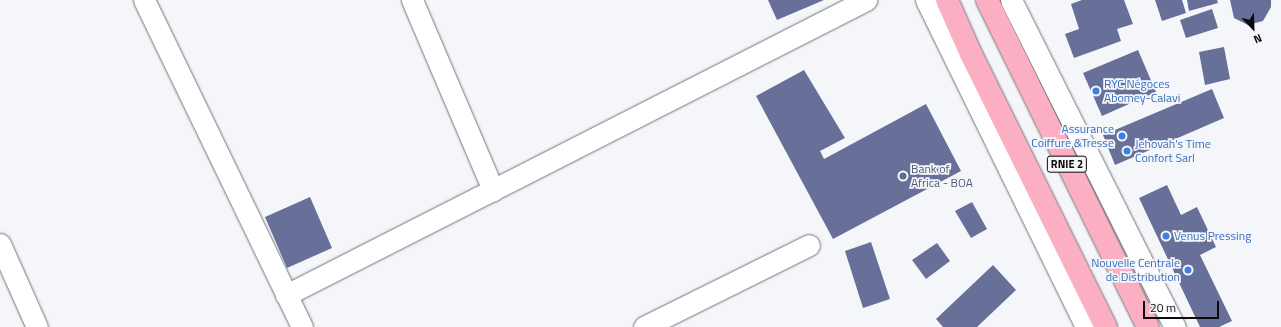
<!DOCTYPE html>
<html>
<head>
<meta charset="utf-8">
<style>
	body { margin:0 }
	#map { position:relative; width:1281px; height:327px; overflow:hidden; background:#f5f6fa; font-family:"Titillium Web",sans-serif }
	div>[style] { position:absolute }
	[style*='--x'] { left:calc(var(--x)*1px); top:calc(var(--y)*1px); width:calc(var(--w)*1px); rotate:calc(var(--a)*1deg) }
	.building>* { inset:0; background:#687099 }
	.roads { filter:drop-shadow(0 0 1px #737478) drop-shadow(0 0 1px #737478) }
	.minor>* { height:21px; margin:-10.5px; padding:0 10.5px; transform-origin:10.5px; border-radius:10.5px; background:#fff }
	.trunk>* { height:22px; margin:-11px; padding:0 11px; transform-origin:11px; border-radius:11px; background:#fcafc3 }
	.dots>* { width:11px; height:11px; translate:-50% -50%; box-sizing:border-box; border:2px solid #f5f6fa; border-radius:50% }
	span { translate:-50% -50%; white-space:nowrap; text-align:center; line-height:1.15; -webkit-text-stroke:3.5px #f5f6fa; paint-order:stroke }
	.shield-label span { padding:1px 3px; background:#f5f6fa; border:1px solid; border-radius:3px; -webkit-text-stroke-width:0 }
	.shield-label { font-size:11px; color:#0b0b0d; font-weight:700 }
	.shop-label { font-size:12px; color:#366cbe }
	.left { translate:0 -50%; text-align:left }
	.right { translate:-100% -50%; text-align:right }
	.service-label { font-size:12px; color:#4e5e75 }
	.north { position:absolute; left:1233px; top:8px; width:40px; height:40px; -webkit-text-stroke:3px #f5f6fa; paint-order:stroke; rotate:157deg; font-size:11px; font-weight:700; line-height:16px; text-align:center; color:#0b0b0d }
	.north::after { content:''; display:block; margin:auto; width:14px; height:18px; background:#0b0b0d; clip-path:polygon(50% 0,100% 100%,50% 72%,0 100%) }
	.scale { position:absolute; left:1143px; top:301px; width:76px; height:18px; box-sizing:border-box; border:2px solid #0b0b0d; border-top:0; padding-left:5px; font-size:12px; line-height:14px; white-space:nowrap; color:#0b0b0d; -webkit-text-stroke:3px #f5f6fa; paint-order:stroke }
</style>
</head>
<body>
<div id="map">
	<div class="building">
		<i style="clip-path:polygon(768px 0,824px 0,777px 20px)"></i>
		<i style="clip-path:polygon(1082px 0,1124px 0,1133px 24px,1117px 29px,1121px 41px,1074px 58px,1065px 34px,1079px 29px,1071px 4px)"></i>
		<i style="clip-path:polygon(1155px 0,1182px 0,1186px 13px,1162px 21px)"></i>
		<i style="clip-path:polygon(1187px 0,1217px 0,1218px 3px,1189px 11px)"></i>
		<i style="clip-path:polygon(1230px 0,1271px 0,1271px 7px,1263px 21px,1248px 25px,1234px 18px)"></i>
		<i style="clip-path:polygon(1212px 9px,1218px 28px,1186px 38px,1180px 20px)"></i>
		<i style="clip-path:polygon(1224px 47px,1230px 79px,1205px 85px,1199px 52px)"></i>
		<i style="clip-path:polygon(1138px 50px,1156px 92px,1102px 116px,1083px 73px)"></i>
		<i style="clip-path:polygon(804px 70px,845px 138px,820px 151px,824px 159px,926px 104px,961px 171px,833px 239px,756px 96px)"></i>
		<i style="clip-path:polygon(1212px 89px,1224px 118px,1115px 165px,1103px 135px)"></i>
		<i style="clip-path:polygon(1167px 185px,1181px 215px,1197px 207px,1216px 247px,1200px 255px,1232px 321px,1219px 327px,1200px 327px,1139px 198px)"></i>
		<i style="clip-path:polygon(310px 197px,332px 248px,287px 268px,265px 217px)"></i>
		<i style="clip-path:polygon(972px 202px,987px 229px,971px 238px,955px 211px)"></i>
		<i style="clip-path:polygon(871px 242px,890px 299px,863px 308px,845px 251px)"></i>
		<i style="clip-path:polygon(937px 243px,950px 261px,926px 279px,912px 260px)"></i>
		<i style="clip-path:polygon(993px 265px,1016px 290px,977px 327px,943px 327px,936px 319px)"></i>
	</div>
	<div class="roads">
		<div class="minor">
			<i style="--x:144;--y:0;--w:363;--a:64.2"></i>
			<i style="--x:412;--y:0;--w:207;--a:66.9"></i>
			<i style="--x:926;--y:0;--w:364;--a:63.9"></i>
			<i style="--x:1011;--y:0;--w:366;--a:63.4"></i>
			<i style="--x:0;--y:244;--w:91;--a:66"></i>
			<i style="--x:286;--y:295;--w:651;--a:-26.96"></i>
			<i style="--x:644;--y:327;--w:184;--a:-26.4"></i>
		</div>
		<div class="trunk">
			<i style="--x:947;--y:0;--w:59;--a:66"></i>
			<i style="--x:971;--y:54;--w:305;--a:63.7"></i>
			<i style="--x:987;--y:0;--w:364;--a:63.8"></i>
		</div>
	</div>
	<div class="dots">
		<i style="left:1096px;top:91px;background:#3f7fe0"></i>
		<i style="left:1122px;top:136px;background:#3f7fe0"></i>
		<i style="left:1127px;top:151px;background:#3f7fe0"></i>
		<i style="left:903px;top:176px;background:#5c6f8a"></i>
		<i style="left:1166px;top:236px;background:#3f7fe0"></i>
		<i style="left:1188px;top:270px;background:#3f7fe0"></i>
	</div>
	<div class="shield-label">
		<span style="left:1067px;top:164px">RNIE 2</span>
	</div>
	<div class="shop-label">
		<span class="left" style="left:1104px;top:91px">RYC Négoces<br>Abomey-Calavi</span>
		<span class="right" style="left:1114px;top:136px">Assurance<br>Coiffure &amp;Tresse</span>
		<span class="left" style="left:1135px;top:151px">Jehovah's Time<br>Confort Sarl</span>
		<span class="left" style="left:1174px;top:236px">Venus Pressing</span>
		<span class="right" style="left:1180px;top:270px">Nouvelle Centrale<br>de Distribution</span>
	</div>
	<div class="service-label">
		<span class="left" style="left:911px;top:176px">Bank of<br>Africa - BOA</span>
	</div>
	<div class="north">N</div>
	<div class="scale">20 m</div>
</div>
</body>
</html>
